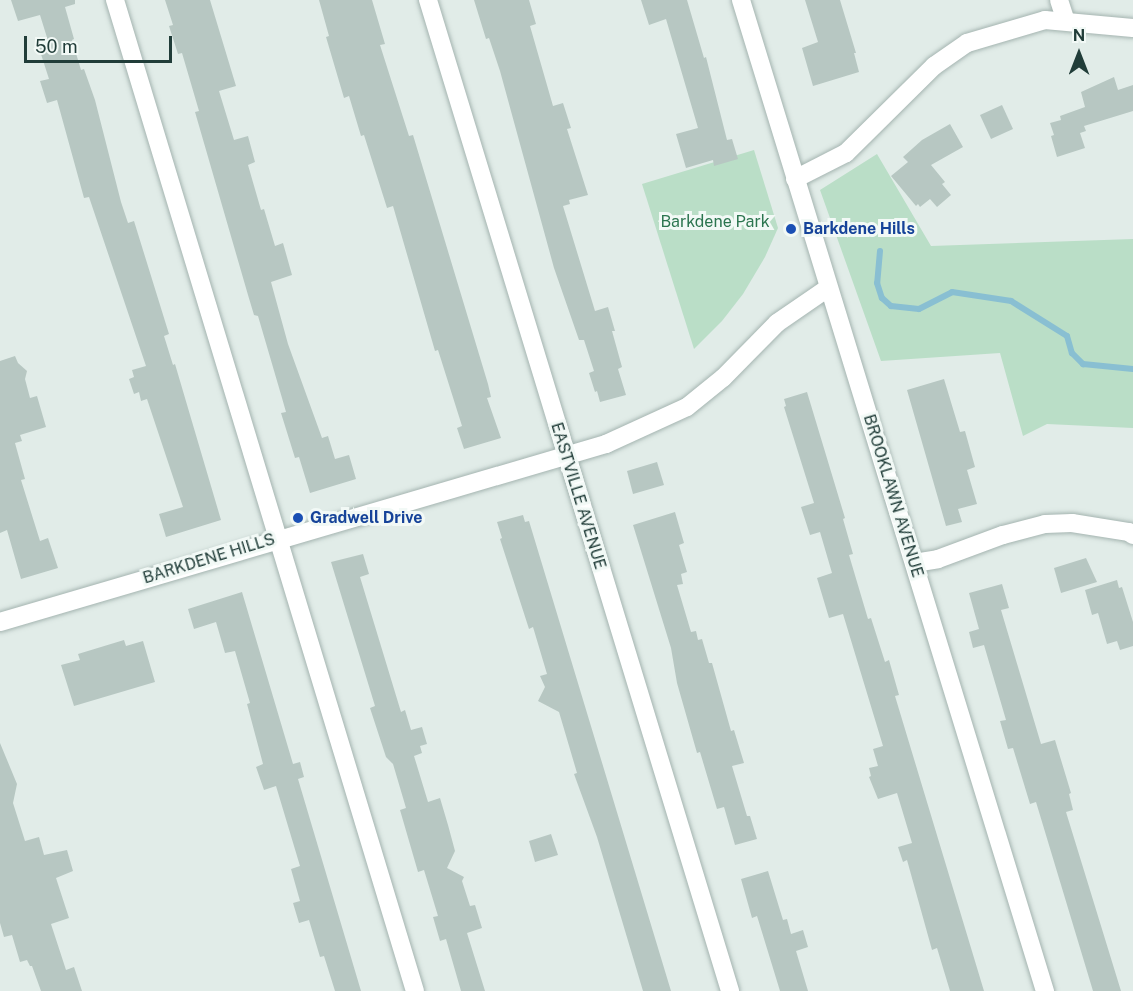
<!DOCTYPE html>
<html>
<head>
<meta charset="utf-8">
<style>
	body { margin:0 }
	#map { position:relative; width:1133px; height:991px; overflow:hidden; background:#e1ece8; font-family:"Public Sans",sans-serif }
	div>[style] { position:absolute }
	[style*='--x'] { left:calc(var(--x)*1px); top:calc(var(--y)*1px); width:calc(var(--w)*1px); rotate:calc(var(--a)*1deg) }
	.green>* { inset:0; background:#badec7 }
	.stream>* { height:6px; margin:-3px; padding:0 3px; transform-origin:3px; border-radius:3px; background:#89bfd2 }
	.building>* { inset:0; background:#b7c7c2 }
	.roads { filter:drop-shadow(0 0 2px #a4b4b0) drop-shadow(0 0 2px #a4b4b0) }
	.street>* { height:18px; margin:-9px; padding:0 9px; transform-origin:9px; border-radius:9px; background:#fff }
	.dots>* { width:16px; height:16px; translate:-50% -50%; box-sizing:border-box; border:3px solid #f2f9f6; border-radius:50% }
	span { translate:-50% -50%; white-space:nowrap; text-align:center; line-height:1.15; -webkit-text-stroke:6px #f2f9f6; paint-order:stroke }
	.park-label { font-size:16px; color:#2b754f }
	.transit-label { font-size:16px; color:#164399; font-weight:700 }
	.left { translate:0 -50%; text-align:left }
	.street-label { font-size:16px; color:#213d39 }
	.north { position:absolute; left:1049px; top:24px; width:60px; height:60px; -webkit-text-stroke:4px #f2f9f6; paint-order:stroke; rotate:0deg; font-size:16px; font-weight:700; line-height:24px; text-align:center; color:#213d39 }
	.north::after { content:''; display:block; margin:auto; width:21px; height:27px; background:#213d39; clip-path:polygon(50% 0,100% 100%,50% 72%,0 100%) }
	.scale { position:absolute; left:24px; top:36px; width:148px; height:27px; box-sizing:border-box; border:3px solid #213d39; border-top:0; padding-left:8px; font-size:18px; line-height:21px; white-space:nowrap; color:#213d39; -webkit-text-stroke:4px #f2f9f6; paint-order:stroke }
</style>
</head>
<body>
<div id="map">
	<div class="green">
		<i style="clip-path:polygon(754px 150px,778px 228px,765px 257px,743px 294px,722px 321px,694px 349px,642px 184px)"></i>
		<i style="clip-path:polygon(877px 154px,931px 246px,1133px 239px,1133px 428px,1047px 424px,1023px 436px,1000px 353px,881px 361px,820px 190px)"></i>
	</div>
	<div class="stream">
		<i style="--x:880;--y:251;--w:32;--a:95"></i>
		<i style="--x:877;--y:283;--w:16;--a:72"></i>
		<i style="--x:882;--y:298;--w:12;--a:42"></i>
		<i style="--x:891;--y:306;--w:28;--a:6"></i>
		<i style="--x:919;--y:309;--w:37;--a:-27"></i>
		<i style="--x:952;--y:292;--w:60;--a:8.7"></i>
		<i style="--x:1011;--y:301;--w:66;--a:32"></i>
		<i style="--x:1067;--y:336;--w:18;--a:74"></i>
		<i style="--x:1072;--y:353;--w:16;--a:45"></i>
		<i style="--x:1083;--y:364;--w:50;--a:5.7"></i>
	</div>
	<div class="building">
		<i style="clip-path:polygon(11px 0,75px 0,75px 4px,65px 7px,74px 39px,72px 40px,81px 70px,84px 69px,95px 100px,121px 202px,128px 223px,134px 221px,169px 334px,164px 336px,173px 365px,175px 364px,221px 520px,166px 537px,159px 514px,183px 507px,147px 399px,141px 401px,139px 392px,134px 394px,129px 379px,134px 377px,132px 370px,146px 366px,89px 197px,84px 198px,57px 100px,47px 103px,40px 81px,49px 79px,39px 48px,49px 44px,40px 15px,18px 21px)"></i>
		<i style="clip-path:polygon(165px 0,210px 0,236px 86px,219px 91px,234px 140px,248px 136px,255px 162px,248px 165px,261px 210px,264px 209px,275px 246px,283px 243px,292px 275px,271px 282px,288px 344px,322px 438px,328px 436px,335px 459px,349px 455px,356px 479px,310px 493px,299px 457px,295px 458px,281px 413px,286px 412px,282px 398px,258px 316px,254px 315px,248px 295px,195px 112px,199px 111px,182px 53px,178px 54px,169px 26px,173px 25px)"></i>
		<i style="clip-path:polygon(319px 0,372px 0,385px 44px,380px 45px,409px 136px,413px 135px,488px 384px,491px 397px,487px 398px,501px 438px,464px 449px,457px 428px,462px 426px,438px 350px,435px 351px,393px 206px,387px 208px,364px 135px,361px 136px,349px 96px,344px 98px,326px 37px,329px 36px)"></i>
		<i style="clip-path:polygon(474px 0,529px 0,536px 24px,530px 26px,553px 106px,563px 103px,571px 128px,567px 129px,588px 195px,569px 200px,570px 204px,563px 206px,595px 311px,608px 307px,615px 331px,612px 331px,622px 367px,618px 369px,626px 395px,600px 402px,597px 391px,595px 392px,589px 373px,594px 371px,584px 340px,579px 340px,554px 268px,500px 71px,489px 38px,486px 39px)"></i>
		<i style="clip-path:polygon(641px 0,687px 0,704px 58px,706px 57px,727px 140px,732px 139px,738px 159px,714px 166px,713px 160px,686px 168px,676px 134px,698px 128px,666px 19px,649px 25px)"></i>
		<i style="clip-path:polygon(805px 0,840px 0,856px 53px,854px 53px,859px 72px,813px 86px,802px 48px,818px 42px)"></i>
		<i style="clip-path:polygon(1114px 77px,1118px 90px,1133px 85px,1133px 111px,1084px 126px,1086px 131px,1080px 133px,1085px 148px,1057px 157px,1051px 136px,1054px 135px,1050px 123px,1061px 120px,1060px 116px,1085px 107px,1081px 92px)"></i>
		<i style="clip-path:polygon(1002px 105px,1013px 129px,991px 139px,980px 115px)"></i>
		<i style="clip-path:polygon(950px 124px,963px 147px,931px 165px,945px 182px,942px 184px,951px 195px,937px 207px,930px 199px,920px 207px,918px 204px,916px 206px,891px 176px,908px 162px,903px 157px,922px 140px)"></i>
		<i style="clip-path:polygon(15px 356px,18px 363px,27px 371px,25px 379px,30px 398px,37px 396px,46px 427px,20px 435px,22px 441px,15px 443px,25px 479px,21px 480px,40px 541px,48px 538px,58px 568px,21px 579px,7px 530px,0 533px,0 361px)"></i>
		<i style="clip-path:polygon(944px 379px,960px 432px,965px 431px,975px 467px,967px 470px,977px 504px,958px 509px,962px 522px,946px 526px,907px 390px)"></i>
		<i style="clip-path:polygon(807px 392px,845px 518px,843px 519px,853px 554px,849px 555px,868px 619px,871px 618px,885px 662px,889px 660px,899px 695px,895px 696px,984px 991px,950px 991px,937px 948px,932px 950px,907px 860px,903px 862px,898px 847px,912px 843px,897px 793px,878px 799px,869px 777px,871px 776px,869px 768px,878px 766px,873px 749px,883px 746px,843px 614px,829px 618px,817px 578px,832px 573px,820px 532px,810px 535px,801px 507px,814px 503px,784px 407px,786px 406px,784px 399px)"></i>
		<i style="clip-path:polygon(657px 462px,664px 485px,633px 494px,627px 471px)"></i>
		<i style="clip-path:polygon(675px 512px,684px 543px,679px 545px,687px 572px,681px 574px,683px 584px,677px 585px,691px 632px,696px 631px,698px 640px,702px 639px,709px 663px,712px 663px,731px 731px,734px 730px,744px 763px,732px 766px,747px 816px,750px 816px,757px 839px,735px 845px,724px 807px,717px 809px,700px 752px,697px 753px,677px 683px,671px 648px,633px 525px)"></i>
		<i style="clip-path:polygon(523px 515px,525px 522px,529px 521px,671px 991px,643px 991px,597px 837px,574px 774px,577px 773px,559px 712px,538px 701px,545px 687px,540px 676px,547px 674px,533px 627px,529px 629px,500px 539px,502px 538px,497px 522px)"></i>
		<i style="clip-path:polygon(363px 554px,369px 574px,360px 577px,401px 712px,405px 710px,411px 730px,422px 727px,427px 744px,420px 746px,422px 753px,414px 756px,428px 802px,440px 798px,448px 825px,455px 851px,447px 868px,464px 877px,462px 881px,470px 906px,475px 905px,482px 928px,467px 933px,485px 991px,461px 991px,446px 939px,440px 941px,433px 917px,438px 916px,424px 870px,418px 872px,400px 810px,406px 808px,393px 764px,386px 757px,370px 708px,375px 706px,331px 562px)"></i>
		<i style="clip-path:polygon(1086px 558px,1097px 582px,1061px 593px,1054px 568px)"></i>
		<i style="clip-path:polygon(1117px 580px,1119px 588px,1122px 587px,1133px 622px,1133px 646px,1120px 650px,1117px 641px,1107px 644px,1098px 613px,1092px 615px,1085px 590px)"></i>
		<i style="clip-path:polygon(1002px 584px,1009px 608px,1001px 610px,1041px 744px,1055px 740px,1071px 793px,1069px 794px,1073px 810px,1066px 812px,1121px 991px,1093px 991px,1036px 802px,1030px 804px,1013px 748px,1008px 749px,1000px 721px,1006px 720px,984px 645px,973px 648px,969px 632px,979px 629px,969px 593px)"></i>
		<i style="clip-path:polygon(242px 592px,293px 764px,300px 762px,304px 777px,298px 779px,361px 991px,335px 991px,324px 956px,320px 957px,309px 920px,299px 923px,293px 903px,300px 901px,291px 869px,300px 866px,276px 786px,264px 790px,256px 767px,263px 764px,247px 704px,250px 703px,235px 651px,225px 653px,216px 622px,194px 629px,188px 609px)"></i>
		<i style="clip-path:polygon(124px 640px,126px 646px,143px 641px,155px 682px,74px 706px,61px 665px,80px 660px,78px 654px)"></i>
		<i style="clip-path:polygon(0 743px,17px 784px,13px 803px,25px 841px,39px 837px,44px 855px,67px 850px,73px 871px,56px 878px,69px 918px,51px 924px,66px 970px,74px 967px,82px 991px,41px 991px,32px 966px,30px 966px,27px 960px,20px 962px,12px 935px,4px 937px,0 923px)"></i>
		<i style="clip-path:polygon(551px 834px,558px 855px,535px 862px,529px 841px)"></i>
		<i style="clip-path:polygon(768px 871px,783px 920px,787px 919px,791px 934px,803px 930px,808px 947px,796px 951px,808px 991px,780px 991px,757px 916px,752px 918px,741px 879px)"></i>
	</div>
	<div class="roads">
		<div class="street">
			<i style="--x:115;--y:0;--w:1035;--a:73.16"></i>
			<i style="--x:428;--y:0;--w:1036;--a:73.05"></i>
			<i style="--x:741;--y:0;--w:1037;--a:72.95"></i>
			<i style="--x:1059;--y:0;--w:22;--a:72"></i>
			<i style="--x:795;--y:179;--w:57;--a:-27"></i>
			<i style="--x:846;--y:153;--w:124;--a:-44.7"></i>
			<i style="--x:934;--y:66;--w:40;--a:-34.9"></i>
			<i style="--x:967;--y:43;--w:81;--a:-16.4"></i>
			<i style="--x:1045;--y:20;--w:88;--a:5.2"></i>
			<i style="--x:914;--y:563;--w:24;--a:-9"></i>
			<i style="--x:938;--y:559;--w:69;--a:-20.3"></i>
			<i style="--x:1003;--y:535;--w:43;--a:-14.7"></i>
			<i style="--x:1045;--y:524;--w:27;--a:-2"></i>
			<i style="--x:1072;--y:523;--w:58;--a:9"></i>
			<i style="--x:1129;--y:532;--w:5;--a:37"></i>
			<i style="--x:0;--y:622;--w:632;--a:-16.37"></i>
			<i style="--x:606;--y:444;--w:89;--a:-24.6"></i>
			<i style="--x:687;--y:407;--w:46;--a:-38.9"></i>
			<i style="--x:723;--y:378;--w:77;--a:-45.5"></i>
			<i style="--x:777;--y:323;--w:62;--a:-34.5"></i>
		</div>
	</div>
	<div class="dots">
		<i style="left:791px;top:229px;background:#1a4fb4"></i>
		<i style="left:298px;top:518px;background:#1a4fb4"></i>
	</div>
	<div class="park-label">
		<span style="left:715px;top:222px">Barkdene Park</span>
	</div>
	<div class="transit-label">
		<span class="left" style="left:803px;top:229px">Barkdene Hills</span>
		<span class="left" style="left:310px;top:518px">Gradwell Drive</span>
	</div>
	<div class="street-label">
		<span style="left:578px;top:496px;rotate:73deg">EASTVILLE AVENUE</span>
		<span style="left:893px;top:496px;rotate:73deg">BROOKLAWN AVENUE</span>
		<span style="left:209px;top:559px;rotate:-17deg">BARKDENE HILLS</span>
	</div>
	<div class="north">N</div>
	<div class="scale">50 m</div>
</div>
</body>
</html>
